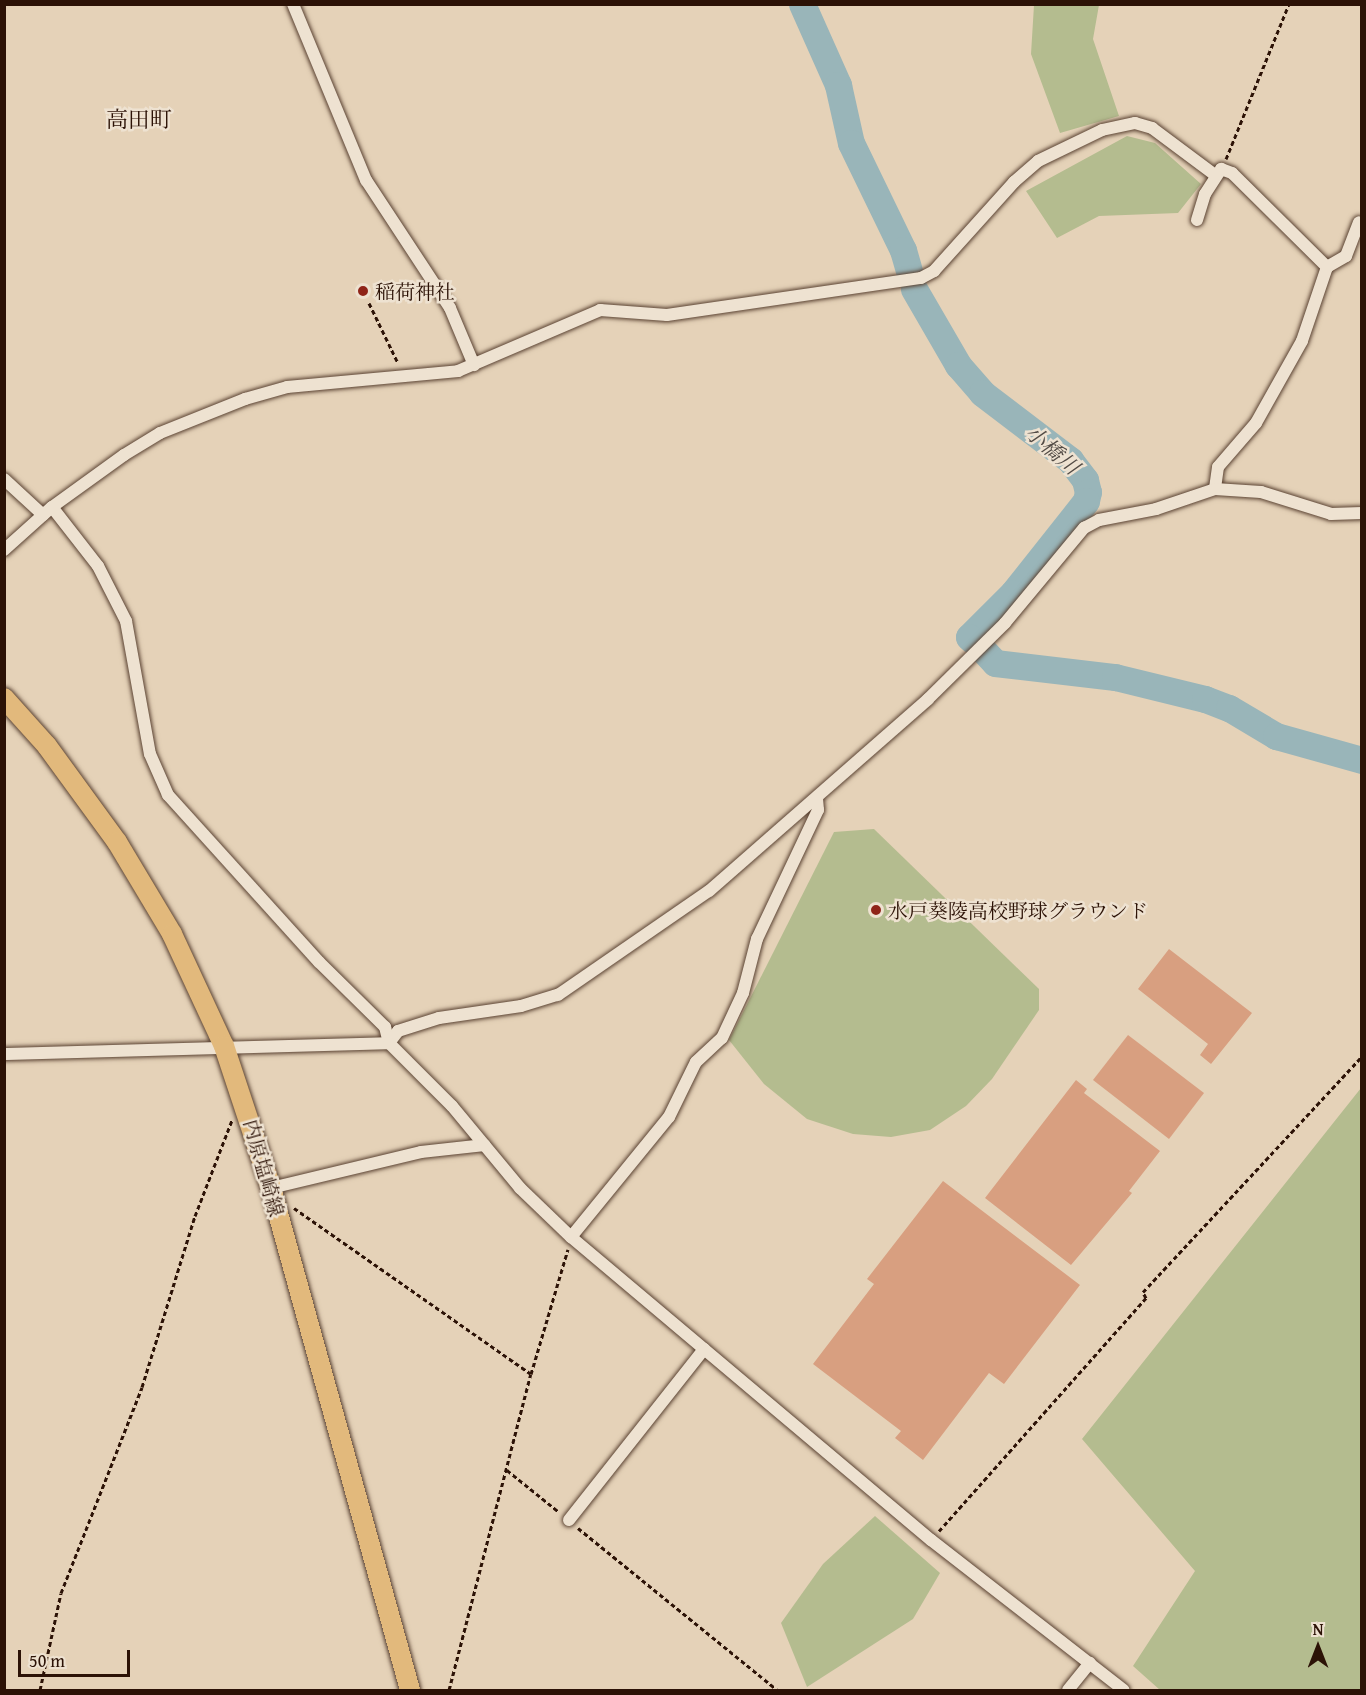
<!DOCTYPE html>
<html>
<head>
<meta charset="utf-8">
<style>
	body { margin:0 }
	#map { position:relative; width:1366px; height:1695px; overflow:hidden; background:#e5d2b8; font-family:"Gentium Book Plus","Noto Serif JP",serif }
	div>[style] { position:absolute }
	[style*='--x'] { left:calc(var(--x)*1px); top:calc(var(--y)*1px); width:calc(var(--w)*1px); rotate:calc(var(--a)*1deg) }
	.green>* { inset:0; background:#b4bc8f }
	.river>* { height:27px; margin:-13.5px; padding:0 13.5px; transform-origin:13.5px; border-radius:13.5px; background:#99b5b9 }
	.building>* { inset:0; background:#d89f80 }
	.path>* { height:3px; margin-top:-1.5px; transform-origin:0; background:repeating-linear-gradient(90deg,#2c1206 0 4.5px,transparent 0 7.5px) }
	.roads { filter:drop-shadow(0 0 2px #5a4232) drop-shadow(0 0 2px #5a4232) }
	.street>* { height:12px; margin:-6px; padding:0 6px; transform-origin:6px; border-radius:6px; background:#eee2d1 }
	.primary>* { height:20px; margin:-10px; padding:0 10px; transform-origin:10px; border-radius:10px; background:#e2b97c }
	.dots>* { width:16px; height:16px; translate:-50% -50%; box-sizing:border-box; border:3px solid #eee2d1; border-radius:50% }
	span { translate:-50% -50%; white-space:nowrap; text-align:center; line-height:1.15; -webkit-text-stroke:5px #eee2d1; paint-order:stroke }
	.poi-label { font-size:20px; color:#2c1206 }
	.left { translate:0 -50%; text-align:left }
	.street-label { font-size:20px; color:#2c1206 }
	.water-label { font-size:21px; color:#524b45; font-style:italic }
	.quarter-label { font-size:22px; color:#2c1206 }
	.frame { position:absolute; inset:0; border:6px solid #2c1206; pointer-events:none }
	.north { position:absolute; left:1288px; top:1617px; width:60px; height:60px; -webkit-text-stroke:4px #eee2d1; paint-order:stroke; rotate:0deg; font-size:16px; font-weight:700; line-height:24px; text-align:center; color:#2c1206 }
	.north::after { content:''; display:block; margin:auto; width:21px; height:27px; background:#2c1206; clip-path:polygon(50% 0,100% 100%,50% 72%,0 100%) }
	.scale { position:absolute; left:18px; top:1650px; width:112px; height:27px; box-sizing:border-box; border:3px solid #2c1206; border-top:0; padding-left:8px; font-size:18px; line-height:21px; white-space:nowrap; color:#2c1206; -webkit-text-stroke:4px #eee2d1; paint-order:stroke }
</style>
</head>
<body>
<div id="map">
	<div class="green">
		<i style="clip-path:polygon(1034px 5px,1099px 5px,1093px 39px,1119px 116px,1060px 133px,1031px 54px)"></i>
		<i style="clip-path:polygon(1127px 136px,1155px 143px,1201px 184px,1178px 213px,1099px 216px,1057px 238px,1026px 191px)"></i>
		<i style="clip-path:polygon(874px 829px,1039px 989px,1039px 1010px,992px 1079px,966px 1106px,930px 1130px,891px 1137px,853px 1134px,807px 1119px,764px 1084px,729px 1040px,834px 832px)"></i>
		<i style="clip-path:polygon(1361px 1088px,1361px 1690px,1160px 1690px,1133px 1666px,1195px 1571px,1082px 1439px)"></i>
		<i style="clip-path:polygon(875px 1516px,940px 1573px,913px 1619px,807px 1687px,781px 1623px,823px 1564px)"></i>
	</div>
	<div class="river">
		<i style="--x:802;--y:4;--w:89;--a:66"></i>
		<i style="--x:838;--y:85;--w:59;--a:77.4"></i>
		<i style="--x:851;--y:143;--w:119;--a:64.1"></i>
		<i style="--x:903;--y:250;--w:22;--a:74"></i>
		<i style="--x:914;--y:289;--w:88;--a:59.9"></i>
		<i style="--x:958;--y:365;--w:37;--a:49"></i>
		<i style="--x:982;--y:393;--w:111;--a:37.3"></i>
		<i style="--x:1070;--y:460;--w:25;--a:53"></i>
		<i style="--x:1085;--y:480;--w:12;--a:76"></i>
		<i style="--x:1088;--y:492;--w:9;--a:103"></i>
		<i style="--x:1086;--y:501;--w:117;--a:128.4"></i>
		<i style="--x:1013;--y:593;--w:62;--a:135"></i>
		<i style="--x:969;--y:637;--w:4;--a:45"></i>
		<i style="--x:984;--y:651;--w:16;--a:47"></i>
		<i style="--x:995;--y:663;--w:121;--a:6.7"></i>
		<i style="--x:1115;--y:677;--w:93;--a:13.7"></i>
		<i style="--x:1205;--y:699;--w:26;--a:21"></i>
		<i style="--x:1229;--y:708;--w:55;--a:30.8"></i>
		<i style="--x:1276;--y:736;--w:89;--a:15.6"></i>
	</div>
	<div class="building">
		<i style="clip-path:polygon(1169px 949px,1252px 1013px,1211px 1064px,1200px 1055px,1208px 1044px,1138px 989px)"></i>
		<i style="clip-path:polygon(1128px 1035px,1204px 1093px,1169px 1139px,1093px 1080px)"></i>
		<i style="clip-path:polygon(1076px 1080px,1087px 1089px,1084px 1093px,1160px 1151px,1129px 1191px,1132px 1193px,1071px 1265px,985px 1198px)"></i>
		<i style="clip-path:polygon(943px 1181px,1080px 1285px,1004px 1384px,989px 1373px,923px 1460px,895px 1438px,901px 1431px,813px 1364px,874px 1284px,867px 1279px)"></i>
	</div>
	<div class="path">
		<i style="--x:1226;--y:159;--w:167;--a:-67.9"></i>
		<i style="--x:369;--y:303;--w:67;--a:64.2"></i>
		<i style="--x:294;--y:1208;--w:289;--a:35"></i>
		<i style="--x:507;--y:1470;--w:67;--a:38.9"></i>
		<i style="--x:578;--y:1528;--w:257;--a:39.1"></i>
		<i style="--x:939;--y:1531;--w:312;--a:-48.4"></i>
		<i style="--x:1146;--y:1298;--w:7;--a:-117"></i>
		<i style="--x:1143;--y:1292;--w:322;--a:-47.1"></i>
		<i style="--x:40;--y:1690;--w:99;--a:-77.8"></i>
		<i style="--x:61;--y:1593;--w:221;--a:-68.5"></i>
		<i style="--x:142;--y:1387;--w:179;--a:-72.8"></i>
		<i style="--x:195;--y:1216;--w:103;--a:-68.9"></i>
		<i style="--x:449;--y:1690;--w:326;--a:-75.5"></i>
		<i style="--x:531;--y:1374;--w:130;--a:-73.5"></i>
	</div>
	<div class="roads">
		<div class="street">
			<i style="--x:293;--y:4;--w:191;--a:67.5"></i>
			<i style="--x:366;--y:180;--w:153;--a:56.7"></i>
			<i style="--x:450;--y:308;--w:62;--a:67.2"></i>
			<i style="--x:1197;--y:220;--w:27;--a:-73"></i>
			<i style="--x:1205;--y:194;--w:30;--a:-57"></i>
			<i style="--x:1221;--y:169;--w:12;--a:20"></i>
			<i style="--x:1232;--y:173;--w:134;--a:44.7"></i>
			<i style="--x:1327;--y:267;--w:78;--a:108.7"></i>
			<i style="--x:1302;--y:341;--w:94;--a:119.3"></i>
			<i style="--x:1256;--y:423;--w:58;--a:130.8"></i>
			<i style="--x:1218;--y:467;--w:22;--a:98"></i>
			<i style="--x:1327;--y:267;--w:22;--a:-30"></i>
			<i style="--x:1346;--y:256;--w:36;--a:-69"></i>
			<i style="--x:4;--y:479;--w:53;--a:42.7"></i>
			<i style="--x:52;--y:507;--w:75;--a:52.1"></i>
			<i style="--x:98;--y:566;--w:62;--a:63"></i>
			<i style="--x:126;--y:621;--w:135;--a:79.8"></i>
			<i style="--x:150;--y:754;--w:45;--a:66.3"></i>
			<i style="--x:168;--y:795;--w:225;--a:47.9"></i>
			<i style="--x:319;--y:962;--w:93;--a:44.6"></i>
			<i style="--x:385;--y:1027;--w:16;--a:76"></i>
			<i style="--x:4;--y:550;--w:64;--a:-41.9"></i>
			<i style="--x:52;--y:507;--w:89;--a:-35.8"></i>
			<i style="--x:124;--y:455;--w:42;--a:-31.4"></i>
			<i style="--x:160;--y:433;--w:92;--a:-21.8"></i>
			<i style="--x:245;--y:399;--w:44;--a:-15.9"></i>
			<i style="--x:287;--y:387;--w:172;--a:-5.3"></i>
			<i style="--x:458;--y:371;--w:155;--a:-23.2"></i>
			<i style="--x:600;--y:310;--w:67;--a:4.3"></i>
			<i style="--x:667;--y:315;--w:257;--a:-8.3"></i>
			<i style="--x:921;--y:278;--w:15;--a:-28"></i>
			<i style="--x:934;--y:271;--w:120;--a:-48"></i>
			<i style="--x:1014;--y:182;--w:32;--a:-41"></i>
			<i style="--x:1038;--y:161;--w:71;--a:-25.8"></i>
			<i style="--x:1102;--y:130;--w:34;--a:-12"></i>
			<i style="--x:1135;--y:123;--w:18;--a:16"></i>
			<i style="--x:1152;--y:128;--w:79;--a:36.7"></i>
			<i style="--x:389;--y:1043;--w:15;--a:-53"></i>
			<i style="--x:398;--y:1031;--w:43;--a:-17.6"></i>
			<i style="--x:439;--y:1018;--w:83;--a:-8.3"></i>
			<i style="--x:521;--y:1006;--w:39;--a:-17"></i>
			<i style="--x:558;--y:995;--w:183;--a:-34.6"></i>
			<i style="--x:709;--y:891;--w:291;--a:-41.2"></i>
			<i style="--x:928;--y:699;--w:108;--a:-44.6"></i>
			<i style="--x:1005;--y:623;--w:124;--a:-50.3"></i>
			<i style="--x:1084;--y:528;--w:17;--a:-28"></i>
			<i style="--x:1099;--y:520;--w:58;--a:-10.9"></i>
			<i style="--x:1156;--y:509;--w:62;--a:-18.7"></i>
			<i style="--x:1215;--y:489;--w:46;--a:3.7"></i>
			<i style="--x:1261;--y:492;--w:73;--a:17.4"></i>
			<i style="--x:1331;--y:514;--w:31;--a:-2"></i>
			<i style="--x:4;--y:1054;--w:385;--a:-1.6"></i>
			<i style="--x:389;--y:1043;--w:89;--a:45"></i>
			<i style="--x:452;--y:1106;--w:107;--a:50.3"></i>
			<i style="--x:520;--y:1188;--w:71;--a:43.9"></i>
			<i style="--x:571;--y:1237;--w:471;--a:40.1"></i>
			<i style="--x:931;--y:1540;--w:244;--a:37.9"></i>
			<i style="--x:271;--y:1188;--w:154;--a:-13.5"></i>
			<i style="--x:421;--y:1152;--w:64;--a:-6.2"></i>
			<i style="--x:571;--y:1237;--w:155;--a:-50.8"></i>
			<i style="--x:669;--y:1117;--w:61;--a:-63.9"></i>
			<i style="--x:696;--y:1062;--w:35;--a:-43"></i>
			<i style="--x:722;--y:1038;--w:50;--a:-65"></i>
			<i style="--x:743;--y:993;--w:56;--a:-75.5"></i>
			<i style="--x:757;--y:939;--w:143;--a:-64.7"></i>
			<i style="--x:818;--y:810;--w:11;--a:-95"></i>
			<i style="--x:569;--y:1520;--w:218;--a:-51.7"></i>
			<i style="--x:1068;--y:1690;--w:35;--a:-51"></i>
		</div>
		<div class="primary">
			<i style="--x:4;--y:698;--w:64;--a:48.1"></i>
			<i style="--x:47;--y:746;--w:119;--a:53.9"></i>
			<i style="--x:117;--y:842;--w:107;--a:59.1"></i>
			<i style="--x:172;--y:934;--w:123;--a:65.1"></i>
			<i style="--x:224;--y:1046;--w:150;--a:71.7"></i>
			<i style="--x:271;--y:1188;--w:521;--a:74.52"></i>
		</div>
	</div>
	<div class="dots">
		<i style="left:363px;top:291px;background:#8f2418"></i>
		<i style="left:876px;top:910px;background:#8f2418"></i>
	</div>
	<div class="poi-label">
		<span class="left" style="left:375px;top:291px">稲荷神社</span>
		<span class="left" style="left:888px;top:910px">水戸葵陵高校野球グラウンド</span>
	</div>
	<div class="street-label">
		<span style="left:264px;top:1168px;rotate:74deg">内原塩崎線</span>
	</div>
	<div class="water-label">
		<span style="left:1052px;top:450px;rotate:41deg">小橋川</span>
	</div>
	<div class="quarter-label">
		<span style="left:139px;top:120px">高田町</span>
	</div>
	<div class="frame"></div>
	<div class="north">N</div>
	<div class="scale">50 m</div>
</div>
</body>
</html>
